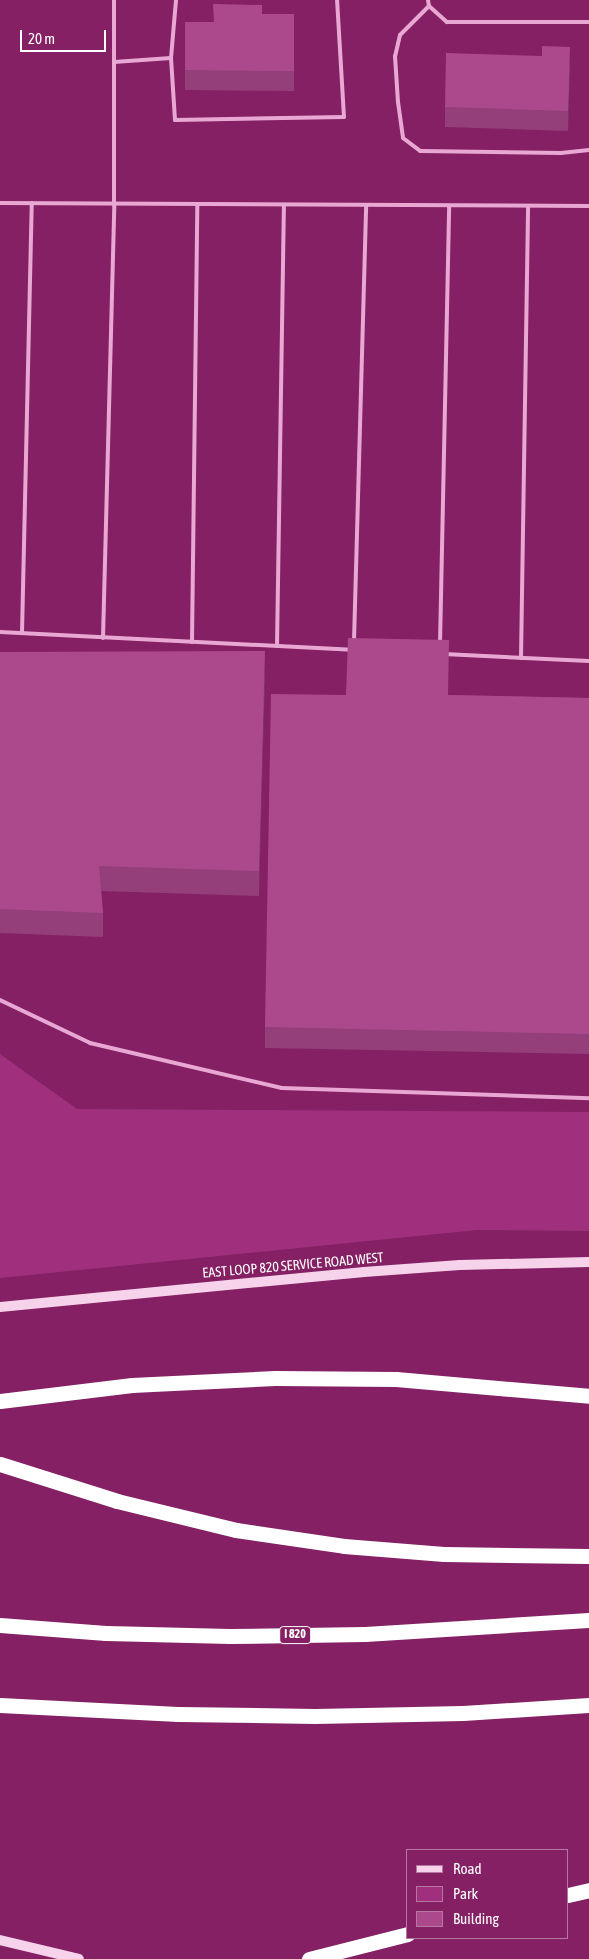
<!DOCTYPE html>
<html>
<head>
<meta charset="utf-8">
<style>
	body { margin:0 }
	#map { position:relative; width:589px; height:1959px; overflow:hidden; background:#842063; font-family:"Asap Condensed",sans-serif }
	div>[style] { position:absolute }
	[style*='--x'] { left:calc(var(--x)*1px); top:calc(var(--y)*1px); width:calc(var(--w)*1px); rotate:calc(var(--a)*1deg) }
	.green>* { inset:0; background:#a0307d }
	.service>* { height:4px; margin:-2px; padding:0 2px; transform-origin:2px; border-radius:2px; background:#e9a8d4 }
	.secondary>* { height:10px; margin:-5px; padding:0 5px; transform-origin:5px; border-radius:5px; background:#f7d3eb }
	.motorway>* { height:15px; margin:-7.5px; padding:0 7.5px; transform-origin:7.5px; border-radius:7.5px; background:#fff }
	.wall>* { inset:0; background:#943f79 }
	.shaded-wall>* { inset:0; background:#783363 }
	.building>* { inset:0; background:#ac498d }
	span { translate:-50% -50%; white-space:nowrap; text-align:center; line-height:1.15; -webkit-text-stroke:4.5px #842063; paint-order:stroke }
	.shield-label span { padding:1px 4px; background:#842063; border:1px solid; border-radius:4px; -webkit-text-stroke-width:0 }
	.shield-label { font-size:12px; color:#fff; font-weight:700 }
	.street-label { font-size:14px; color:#fff }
	.legend { position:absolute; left:406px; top:1849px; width:162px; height:90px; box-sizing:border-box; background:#842063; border:1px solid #b579a1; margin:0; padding:6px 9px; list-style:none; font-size:15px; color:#fff }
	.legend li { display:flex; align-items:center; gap:10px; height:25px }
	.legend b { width:25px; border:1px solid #b579a1 }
	.scale { position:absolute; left:20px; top:30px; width:86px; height:22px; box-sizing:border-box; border:2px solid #fff; border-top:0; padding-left:6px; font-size:15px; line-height:18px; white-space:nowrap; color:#fff; -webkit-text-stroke:4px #842063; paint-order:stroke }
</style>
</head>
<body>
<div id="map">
	<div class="green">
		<i style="clip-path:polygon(0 1054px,77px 1109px,589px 1112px,589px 1231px,477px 1230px,0 1278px)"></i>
	</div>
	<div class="service">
		<i style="--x:176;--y:0;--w:58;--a:94.9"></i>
		<i style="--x:171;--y:58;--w:62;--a:86.3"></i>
		<i style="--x:175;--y:120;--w:169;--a:-1"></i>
		<i style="--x:344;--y:117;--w:117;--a:-93.4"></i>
		<i style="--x:428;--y:0;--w:6;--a:81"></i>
		<i style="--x:429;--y:6;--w:24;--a:42"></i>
		<i style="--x:447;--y:22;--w:142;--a:0"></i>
		<i style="--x:429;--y:6;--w:41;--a:135"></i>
		<i style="--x:400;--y:35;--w:22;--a:103"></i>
		<i style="--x:395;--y:56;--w:46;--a:86.3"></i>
		<i style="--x:398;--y:102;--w:36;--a:82"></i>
		<i style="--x:403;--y:138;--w:21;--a:37"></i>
		<i style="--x:420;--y:151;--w:141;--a:0.8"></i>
		<i style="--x:561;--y:153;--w:28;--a:-6"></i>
		<i style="--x:114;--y:62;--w:57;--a:-4"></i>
		<i style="--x:0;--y:203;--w:589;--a:0.29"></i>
		<i style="--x:0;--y:632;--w:352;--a:2.9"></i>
		<i style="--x:22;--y:633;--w:430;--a:-88.7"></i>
		<i style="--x:103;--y:638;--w:433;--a:-88.5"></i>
		<i style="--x:114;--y:205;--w:205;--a:-90"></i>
		<i style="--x:354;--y:641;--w:435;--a:-88.4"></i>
		<i style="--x:192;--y:642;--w:437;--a:-89.3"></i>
		<i style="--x:440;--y:644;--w:438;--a:-88.8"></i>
		<i style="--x:277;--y:646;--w:441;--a:-89.1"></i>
		<i style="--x:444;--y:654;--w:145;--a:2.8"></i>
		<i style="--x:521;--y:658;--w:452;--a:-89.1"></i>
		<i style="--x:0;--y:1000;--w:100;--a:25.5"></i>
		<i style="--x:90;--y:1043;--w:197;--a:13.2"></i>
		<i style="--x:282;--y:1088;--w:307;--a:1.9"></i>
	</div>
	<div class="secondary">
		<i style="--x:0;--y:1307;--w:366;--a:-5.5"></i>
		<i style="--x:364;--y:1272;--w:96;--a:-4.2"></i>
		<i style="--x:460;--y:1265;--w:129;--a:-1.3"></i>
		<i style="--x:0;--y:1940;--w:81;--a:13.5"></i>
	</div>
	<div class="motorway">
		<i style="--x:0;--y:1401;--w:133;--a:-6.9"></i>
		<i style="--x:132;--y:1385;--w:143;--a:-2.8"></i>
		<i style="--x:275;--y:1378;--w:121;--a:0.5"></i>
		<i style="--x:396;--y:1379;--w:194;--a:5"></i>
		<i style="--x:0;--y:1464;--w:123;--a:17.5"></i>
		<i style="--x:117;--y:1501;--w:122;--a:13.7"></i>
		<i style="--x:236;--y:1530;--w:109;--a:8.4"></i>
		<i style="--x:344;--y:1546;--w:100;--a:4.6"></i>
		<i style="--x:444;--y:1554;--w:145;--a:0.8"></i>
		<i style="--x:0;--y:1625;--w:106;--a:4.3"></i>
		<i style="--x:106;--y:1633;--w:124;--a:1.4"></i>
		<i style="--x:230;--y:1636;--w:135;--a:-0.8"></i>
		<i style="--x:365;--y:1634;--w:224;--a:-3.6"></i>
		<i style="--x:0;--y:1705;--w:178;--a:2.9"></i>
		<i style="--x:178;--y:1714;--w:137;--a:0.8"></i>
		<i style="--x:315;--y:1716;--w:148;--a:-1.2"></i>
		<i style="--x:463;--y:1713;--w:126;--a:-3.6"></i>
		<i style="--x:568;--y:1895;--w:22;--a:-13"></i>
		<i style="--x:309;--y:1959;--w:102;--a:-14.2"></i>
	</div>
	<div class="wall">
		<i style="clip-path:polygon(262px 14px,294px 14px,294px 91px,185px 90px,185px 22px,213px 22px)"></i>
		<i style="clip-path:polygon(570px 67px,568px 131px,445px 127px,445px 107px)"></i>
		<i style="clip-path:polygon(0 652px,265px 676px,259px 896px,101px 891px,103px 913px,103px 937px,0 933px)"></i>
		<i style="clip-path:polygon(346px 695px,448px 695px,589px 698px,589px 1054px,265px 1048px,265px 1027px)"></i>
	</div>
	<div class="shaded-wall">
		<i style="clip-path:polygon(570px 47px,570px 67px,568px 131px,568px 111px)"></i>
		<i style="clip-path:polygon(265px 651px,265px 676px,259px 896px,259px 871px)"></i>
	</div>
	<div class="building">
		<i style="clip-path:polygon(213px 4px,262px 5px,262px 14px,294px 14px,294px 71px,185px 70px,185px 22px,214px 22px)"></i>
		<i style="clip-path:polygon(542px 46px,570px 47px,568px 111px,445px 107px,446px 53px,542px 56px)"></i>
		<i style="clip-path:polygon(348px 638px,449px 640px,448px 695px,589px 698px,589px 1034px,265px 1027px,271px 694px,346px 695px)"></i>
		<i style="clip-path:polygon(265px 651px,259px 871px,99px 866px,103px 913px,0 909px,0 652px)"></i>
	</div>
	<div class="shield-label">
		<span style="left:295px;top:1635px">I 820</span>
	</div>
	<div class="street-label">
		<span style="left:293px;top:1265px;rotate:-5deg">EAST LOOP 820 SERVICE ROAD WEST</span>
	</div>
	<ul class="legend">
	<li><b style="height:6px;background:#f7d3eb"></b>Road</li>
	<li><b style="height:14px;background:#a0307d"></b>Park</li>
	<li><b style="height:14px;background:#ac498d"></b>Building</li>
	</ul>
	<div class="scale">20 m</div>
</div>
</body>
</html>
